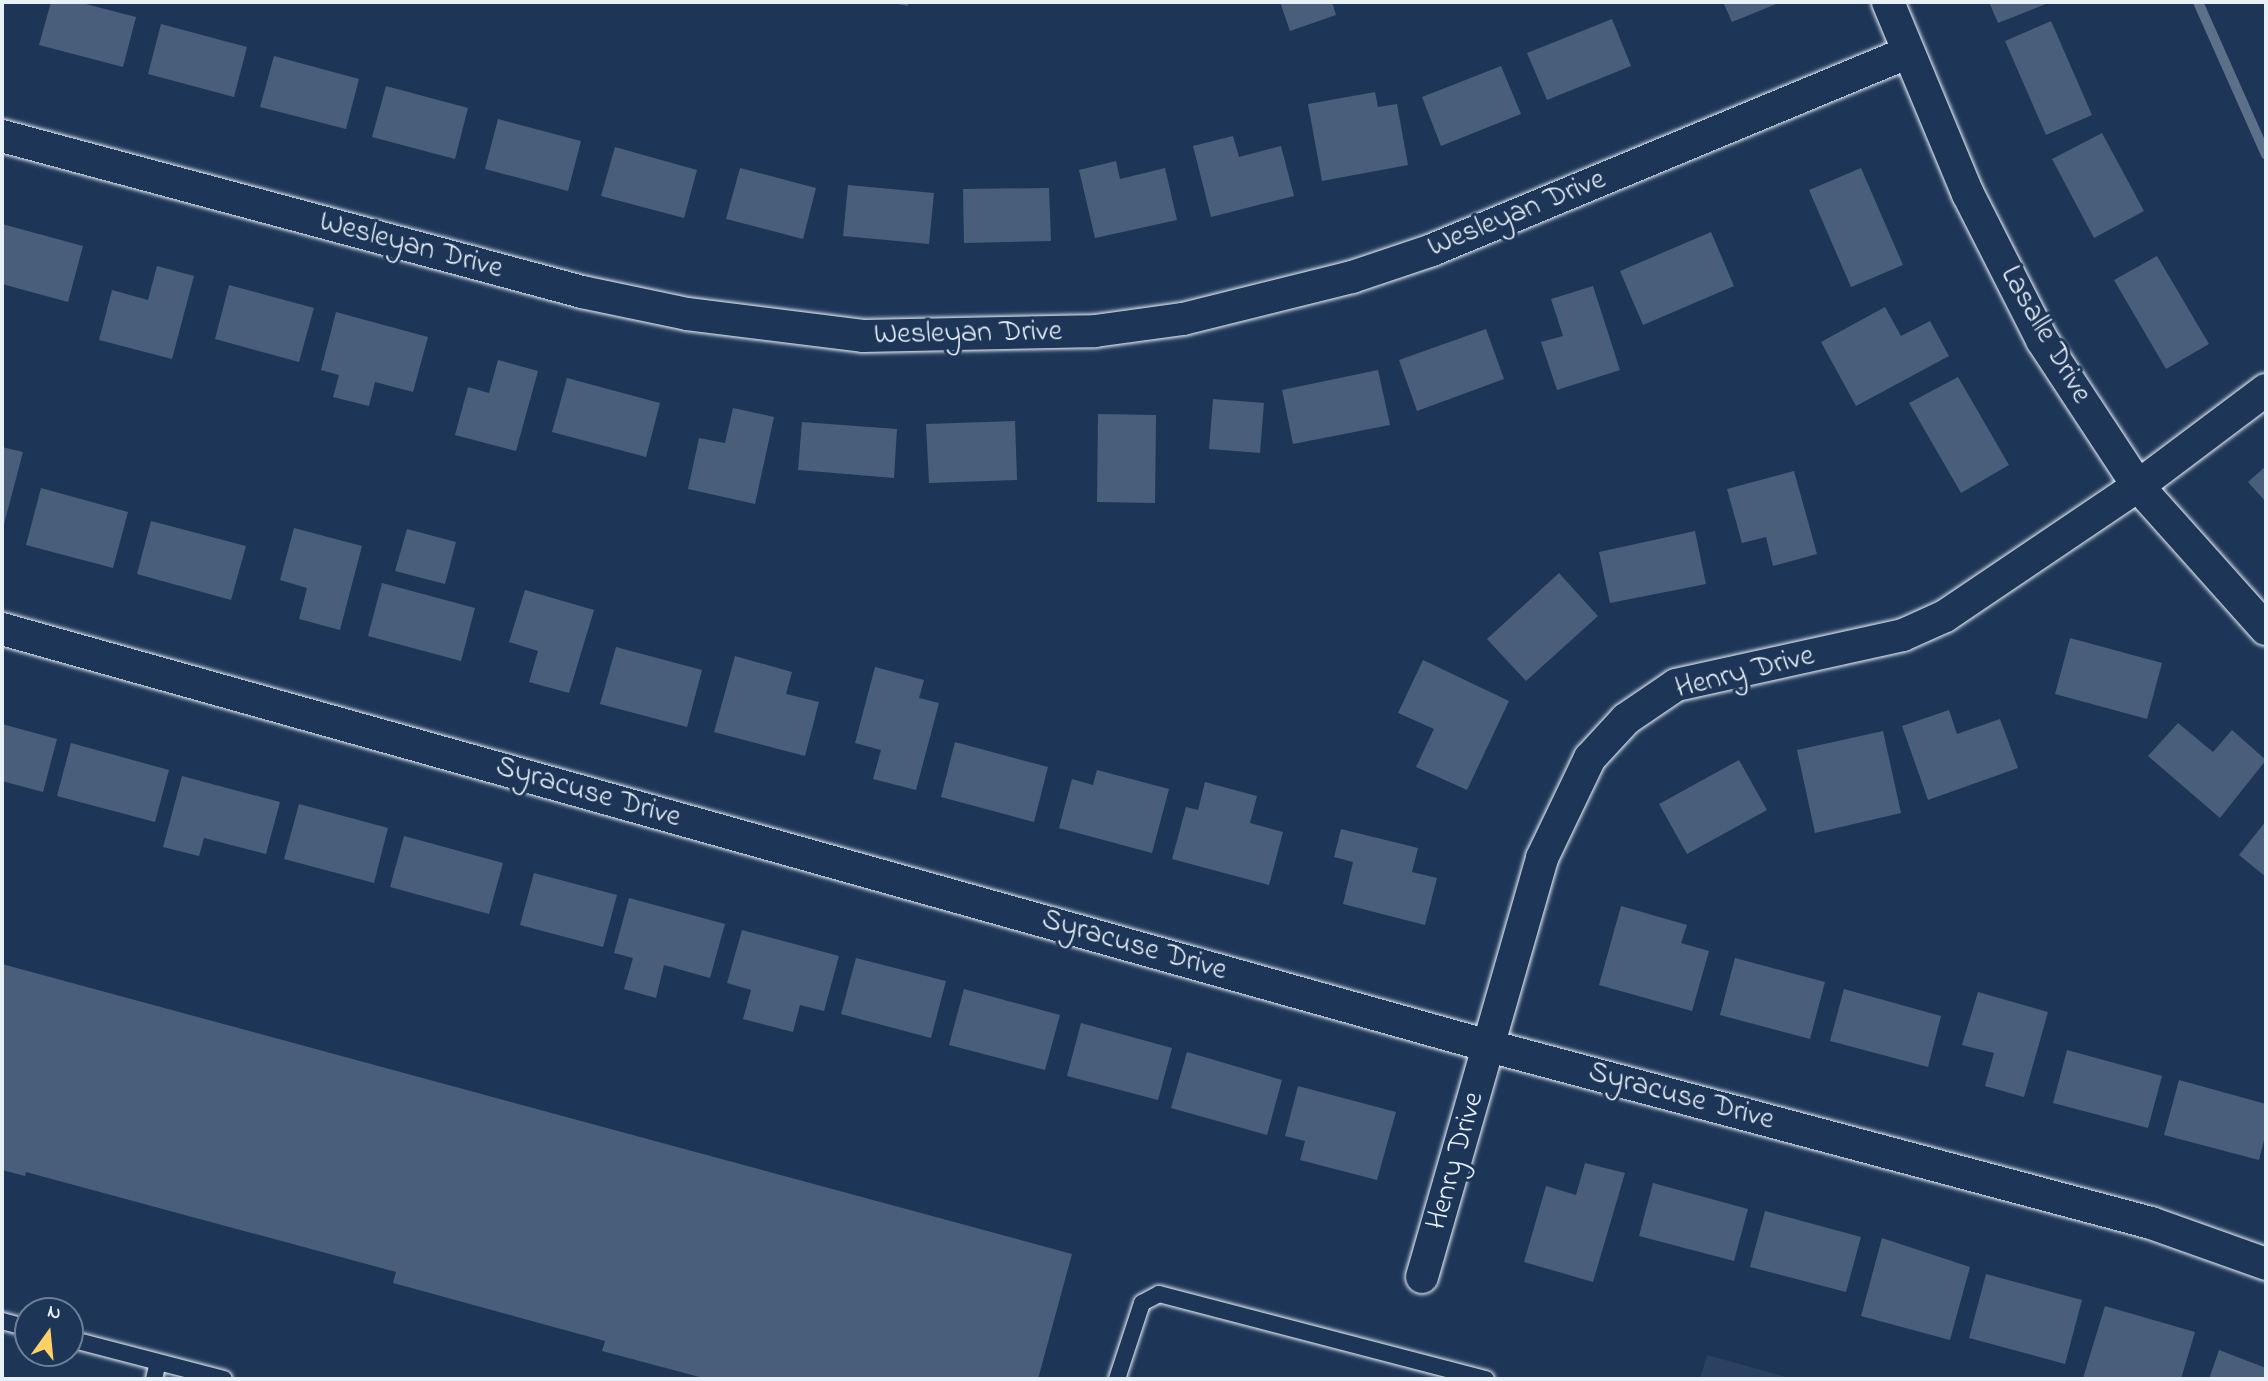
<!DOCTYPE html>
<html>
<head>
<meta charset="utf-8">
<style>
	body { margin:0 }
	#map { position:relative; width:2268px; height:1381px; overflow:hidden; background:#1d3557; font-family:"Indie Flower",sans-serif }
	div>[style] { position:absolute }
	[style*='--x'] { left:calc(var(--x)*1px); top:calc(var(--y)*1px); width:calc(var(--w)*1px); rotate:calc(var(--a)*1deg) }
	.built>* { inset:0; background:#2a4162 }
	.stream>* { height:10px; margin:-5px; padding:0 5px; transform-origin:5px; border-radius:5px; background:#5d7089 }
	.building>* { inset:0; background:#495e7a }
	.roads { filter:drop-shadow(0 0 2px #e8f1f8) drop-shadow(0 0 2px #e8f1f8) }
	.service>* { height:16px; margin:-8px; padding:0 8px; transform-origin:8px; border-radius:8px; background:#1d3557 }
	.minor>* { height:32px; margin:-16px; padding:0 16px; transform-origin:16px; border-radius:16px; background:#1d3557 }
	span { translate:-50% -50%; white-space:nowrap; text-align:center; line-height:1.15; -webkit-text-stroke:6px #1d3557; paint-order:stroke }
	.street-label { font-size:30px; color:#e8f1f8 }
	.frame { position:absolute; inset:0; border:4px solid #e8f1f8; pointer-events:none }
	.north { position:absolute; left:14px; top:1297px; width:70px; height:70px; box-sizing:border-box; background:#1d3557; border:2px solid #6e8097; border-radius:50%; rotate:15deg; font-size:19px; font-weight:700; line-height:28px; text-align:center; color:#e8f1f8 }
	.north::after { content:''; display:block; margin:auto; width:24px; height:32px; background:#ffd166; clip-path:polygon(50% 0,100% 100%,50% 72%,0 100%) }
</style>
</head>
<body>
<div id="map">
	<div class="built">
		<i style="clip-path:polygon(1707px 1355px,1793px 1379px,1700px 1379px)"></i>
	</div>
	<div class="stream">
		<i style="--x:2198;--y:2;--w:167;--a:66"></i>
	</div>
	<div class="building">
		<i style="clip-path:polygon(51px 2px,78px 2px,136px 17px,123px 67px,39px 45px)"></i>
		<i style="clip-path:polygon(887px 2px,908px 2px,908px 6px)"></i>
		<i style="clip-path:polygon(1280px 2px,1332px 2px,1336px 15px,1290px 31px)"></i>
		<i style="clip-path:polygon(1723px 2px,1781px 2px,1732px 22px)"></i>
		<i style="clip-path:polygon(1989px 2px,2051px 2px,1998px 23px)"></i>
		<i style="clip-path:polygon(1612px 19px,1631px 66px,1547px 100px,1527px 53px)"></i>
		<i style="clip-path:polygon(2051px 21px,2092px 115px,2046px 135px,2005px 41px)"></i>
		<i style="clip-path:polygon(161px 24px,247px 47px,234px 97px,148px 74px)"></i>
		<i style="clip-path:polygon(274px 56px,359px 79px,346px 129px,260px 107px)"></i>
		<i style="clip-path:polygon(1501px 66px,1521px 114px,1441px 146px,1422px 97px)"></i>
		<i style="clip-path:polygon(386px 86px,468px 108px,455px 159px,372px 137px)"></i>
		<i style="clip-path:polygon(1375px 92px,1378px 107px,1397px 104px,1408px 165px,1322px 181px,1308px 104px)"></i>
		<i style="clip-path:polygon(498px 119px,581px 141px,568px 191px,485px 169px)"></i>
		<i style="clip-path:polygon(2102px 133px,2144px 211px,2094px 238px,2052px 159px)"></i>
		<i style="clip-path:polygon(1233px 136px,1239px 157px,1281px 146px,1294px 196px,1211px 217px,1193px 146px)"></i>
		<i style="clip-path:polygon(615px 147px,697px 170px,684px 218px,601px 196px)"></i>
		<i style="clip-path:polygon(1116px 161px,1120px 179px,1165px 168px,1177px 220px,1095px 238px,1079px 170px)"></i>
		<i style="clip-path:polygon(740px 168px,816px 188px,803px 239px,726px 219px)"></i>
		<i style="clip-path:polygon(1861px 168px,1903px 265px,1851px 287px,1809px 190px)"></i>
		<i style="clip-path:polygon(848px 185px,934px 193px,929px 244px,843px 236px)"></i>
		<i style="clip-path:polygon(1049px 188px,1051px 241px,964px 243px,963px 189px)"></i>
		<i style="clip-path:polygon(2px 224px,83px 246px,68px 302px,2px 284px)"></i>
		<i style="clip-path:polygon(1711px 232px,1734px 286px,1643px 325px,1620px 271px)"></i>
		<i style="clip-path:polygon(2157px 256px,2209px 344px,2166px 369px,2114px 280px)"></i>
		<i style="clip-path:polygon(157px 266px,194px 276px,172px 359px,99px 340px,112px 290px,148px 300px)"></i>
		<i style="clip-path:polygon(229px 285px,314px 308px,299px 362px,215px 339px)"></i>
		<i style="clip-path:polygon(1593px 286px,1620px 370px,1557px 390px,1541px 342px,1563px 336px,1551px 299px)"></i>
		<i style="clip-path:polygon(1885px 307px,1901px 336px,1930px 321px,1949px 356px,1856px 406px,1821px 342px)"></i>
		<i style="clip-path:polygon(336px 312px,428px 337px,413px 392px,375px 382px,369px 406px,333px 397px,339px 375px,321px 370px)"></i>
		<i style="clip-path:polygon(1486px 329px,1504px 379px,1417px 411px,1399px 360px)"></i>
		<i style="clip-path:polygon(498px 360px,538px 371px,516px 451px,455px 435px,468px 387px,489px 393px)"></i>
		<i style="clip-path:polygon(1378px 370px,1390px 425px,1293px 444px,1282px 390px)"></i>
		<i style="clip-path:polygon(1958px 377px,2009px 465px,1961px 493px,1909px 403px)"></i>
		<i style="clip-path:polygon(567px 378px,660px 403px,646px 457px,552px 432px)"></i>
		<i style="clip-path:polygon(1213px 399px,1264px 403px,1260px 453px,1209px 449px)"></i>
		<i style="clip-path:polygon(733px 408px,774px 417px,755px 504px,688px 489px,699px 438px,725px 443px)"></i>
		<i style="clip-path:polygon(1098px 414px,1156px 415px,1155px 503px,1097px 502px)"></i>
		<i style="clip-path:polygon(1015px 421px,1017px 480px,929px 483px,926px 424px)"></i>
		<i style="clip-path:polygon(802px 422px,897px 429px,894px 478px,798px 470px)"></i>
		<i style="clip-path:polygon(2px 447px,23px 452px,3px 528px,2px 528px)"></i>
		<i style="clip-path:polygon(2266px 466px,2266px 502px,2248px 482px)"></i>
		<i style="clip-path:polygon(1794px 471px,1817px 554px,1773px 566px,1766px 537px,1742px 543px,1727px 489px)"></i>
		<i style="clip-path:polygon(41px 488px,128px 512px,113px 568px,26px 545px)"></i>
		<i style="clip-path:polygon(151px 521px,246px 546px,231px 600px,137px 574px)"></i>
		<i style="clip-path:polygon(294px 528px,362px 546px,340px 630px,299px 619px,307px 588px,280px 580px)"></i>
		<i style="clip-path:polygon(407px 529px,456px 542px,445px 584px,395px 571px)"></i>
		<i style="clip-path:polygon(1695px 531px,1706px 584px,1610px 603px,1599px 552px)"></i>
		<i style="clip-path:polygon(1559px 573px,1598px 616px,1526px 681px,1487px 639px)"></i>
		<i style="clip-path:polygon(382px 583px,475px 608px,461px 661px,368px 636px)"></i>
		<i style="clip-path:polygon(525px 590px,594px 610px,569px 693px,529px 682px,538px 651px,509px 642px)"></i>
		<i style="clip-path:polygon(2070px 638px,2162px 663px,2147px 719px,2055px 694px)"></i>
		<i style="clip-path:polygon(616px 647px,702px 670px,687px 727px,600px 704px)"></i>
		<i style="clip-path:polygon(735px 656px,792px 672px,786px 694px,819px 702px,805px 756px,714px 732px)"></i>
		<i style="clip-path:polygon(1423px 660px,1509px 701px,1467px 790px,1416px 767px,1434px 729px,1398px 713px)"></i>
		<i style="clip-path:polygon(875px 667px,924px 680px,919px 698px,939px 703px,916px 790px,873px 779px,881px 750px,855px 743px)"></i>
		<i style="clip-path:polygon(1949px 710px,1957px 734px,2000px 719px,2018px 768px,1928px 800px,1902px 726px)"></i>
		<i style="clip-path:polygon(2178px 723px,2213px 752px,2232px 730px,2266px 760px,2220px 818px,2148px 756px)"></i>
		<i style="clip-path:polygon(2px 724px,57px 739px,43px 792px,2px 781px)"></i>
		<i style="clip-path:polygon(1883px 731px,1901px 813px,1815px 833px,1797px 750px)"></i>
		<i style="clip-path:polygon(955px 742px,1048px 767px,1034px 822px,941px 797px)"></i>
		<i style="clip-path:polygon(71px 743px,169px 770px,155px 822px,57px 796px)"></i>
		<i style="clip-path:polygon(1739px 760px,1767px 810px,1687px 854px,1659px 804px)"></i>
		<i style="clip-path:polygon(1097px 770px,1169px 789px,1152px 853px,1059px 828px,1072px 779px,1093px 785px)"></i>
		<i style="clip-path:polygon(182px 776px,280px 802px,266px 854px,204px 838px,199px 856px,163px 847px)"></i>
		<i style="clip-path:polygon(1205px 782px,1257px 796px,1250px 823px,1283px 832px,1269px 885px,1172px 859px,1186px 807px,1198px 810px)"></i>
		<i style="clip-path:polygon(299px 804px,388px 828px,374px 883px,284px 859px)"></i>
		<i style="clip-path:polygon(2266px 821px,2266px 877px,2239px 855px)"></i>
		<i style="clip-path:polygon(1341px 829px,1418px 848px,1412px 872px,1437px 878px,1425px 925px,1343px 904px,1353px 862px,1334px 857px)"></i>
		<i style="clip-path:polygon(404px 836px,503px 863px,489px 914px,390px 887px)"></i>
		<i style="clip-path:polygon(534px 873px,617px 895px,603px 947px,520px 925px)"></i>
		<i style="clip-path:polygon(629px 898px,725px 924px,710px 978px,664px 965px,656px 998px,624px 989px,633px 958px,614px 953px)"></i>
		<i style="clip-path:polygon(1621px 906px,1687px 925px,1681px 943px,1709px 951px,1692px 1011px,1599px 985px)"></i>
		<i style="clip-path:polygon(742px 930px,839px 956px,824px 1011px,800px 1005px,793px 1032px,743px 1019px,751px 990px,727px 983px)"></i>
		<i style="clip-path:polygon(856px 958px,946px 981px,931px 1038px,841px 1014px)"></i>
		<i style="clip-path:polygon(1735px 958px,1825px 982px,1810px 1039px,1720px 1015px)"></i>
		<i style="clip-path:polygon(2px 964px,1072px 1254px,1038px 1379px,707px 1379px,602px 1351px,605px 1341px,393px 1283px,396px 1272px,26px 1172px,25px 1176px,2px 1170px)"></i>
		<i style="clip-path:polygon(964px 989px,1060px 1015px,1045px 1070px,949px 1045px)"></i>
		<i style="clip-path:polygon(1844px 989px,1941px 1016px,1928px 1067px,1830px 1041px)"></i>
		<i style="clip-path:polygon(1978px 992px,2048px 1012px,2024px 1097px,1985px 1086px,1994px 1053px,1962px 1045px)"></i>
		<i style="clip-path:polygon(1081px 1023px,1172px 1048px,1158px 1100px,1067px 1076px)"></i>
		<i style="clip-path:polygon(2067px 1050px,2162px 1076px,2148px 1128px,2053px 1103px)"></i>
		<i style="clip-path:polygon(1187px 1052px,1282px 1080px,1267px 1135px,1171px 1108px)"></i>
		<i style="clip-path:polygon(2179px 1080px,2266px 1104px,2266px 1132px,2259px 1160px,2164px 1135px)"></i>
		<i style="clip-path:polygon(1298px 1086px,1396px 1112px,1377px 1180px,1300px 1160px,1305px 1141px,1285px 1136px)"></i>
		<i style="clip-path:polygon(1585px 1163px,1625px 1173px,1593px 1282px,1524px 1262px,1546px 1186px,1576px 1195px)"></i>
		<i style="clip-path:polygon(1653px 1183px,1748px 1209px,1734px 1261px,1639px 1236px)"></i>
		<i style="clip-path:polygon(1765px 1211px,1861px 1237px,1846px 1292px,1750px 1267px)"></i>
		<i style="clip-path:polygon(1882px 1238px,1970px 1267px,1950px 1340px,1861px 1316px)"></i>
		<i style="clip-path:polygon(1986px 1274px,2082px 1300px,2065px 1364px,1969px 1338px)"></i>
		<i style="clip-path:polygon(2105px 1306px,2195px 1332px,2181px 1379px,2083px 1378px)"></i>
		<i style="clip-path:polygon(2219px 1350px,2266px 1368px,2266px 1379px,2209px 1379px)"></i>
	</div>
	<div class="roads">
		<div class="service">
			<i style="--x:2;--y:1321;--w:27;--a:15"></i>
			<i style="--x:70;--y:1339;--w:159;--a:14.6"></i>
			<i style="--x:154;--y:1379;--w:17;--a:-77"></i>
			<i style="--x:1117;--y:1379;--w:80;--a:-71.8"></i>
			<i style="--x:1142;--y:1303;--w:19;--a:-28"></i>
			<i style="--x:1159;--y:1294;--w:338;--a:14.6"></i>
		</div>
		<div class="minor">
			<i style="--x:1888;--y:2;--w:208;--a:67.4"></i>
			<i style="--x:1968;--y:194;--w:164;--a:63.1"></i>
			<i style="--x:2042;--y:340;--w:175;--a:56.7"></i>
			<i style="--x:2138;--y:486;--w:192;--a:48.2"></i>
			<i style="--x:2;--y:136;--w:601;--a:15.05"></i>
			<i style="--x:582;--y:292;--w:107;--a:11.8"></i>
			<i style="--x:687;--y:314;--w:177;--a:7.1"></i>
			<i style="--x:863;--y:336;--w:232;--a:-1.2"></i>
			<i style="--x:1095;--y:331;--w:89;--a:-7.8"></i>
			<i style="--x:1183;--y:319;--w:174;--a:-14"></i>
			<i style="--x:1352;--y:277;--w:84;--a:-18.6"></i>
			<i style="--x:1432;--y:250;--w:516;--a:-22.54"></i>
			<i style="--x:2;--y:629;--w:1544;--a:15.67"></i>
			<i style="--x:1489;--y:1046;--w:685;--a:14.97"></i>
			<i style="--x:2151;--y:1223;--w:122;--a:19.6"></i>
			<i style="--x:1422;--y:1277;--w:436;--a:-74"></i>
			<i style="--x:1542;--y:858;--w:111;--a:-64.4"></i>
			<i style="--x:1590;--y:758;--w:53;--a:-47.3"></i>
			<i style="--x:1626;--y:719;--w:60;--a:-34.2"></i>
			<i style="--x:1676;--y:685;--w:232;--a:-12.4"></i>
			<i style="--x:1903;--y:635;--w:46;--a:-24.3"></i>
			<i style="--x:1945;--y:616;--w:233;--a:-34"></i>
			<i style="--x:2138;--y:486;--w:160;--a:-36.9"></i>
		</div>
	</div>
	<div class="street-label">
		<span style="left:1517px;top:214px;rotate:-22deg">Wesleyan Drive</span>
		<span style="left:411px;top:246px;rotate:15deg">Wesleyan Drive</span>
		<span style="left:968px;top:334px;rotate:-1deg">Wesleyan Drive</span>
		<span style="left:2045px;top:335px;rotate:60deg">Lasalle Drive</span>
		<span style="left:1745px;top:673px;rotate:-14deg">Henry Drive</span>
		<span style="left:588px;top:793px;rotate:16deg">Syracuse Drive</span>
		<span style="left:1134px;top:946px;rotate:16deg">Syracuse Drive</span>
		<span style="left:1681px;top:1097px;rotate:15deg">Syracuse Drive</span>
		<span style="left:1456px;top:1161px;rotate:-74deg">Henry Drive</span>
	</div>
	<div class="frame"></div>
	<div class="north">N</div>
</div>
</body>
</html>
